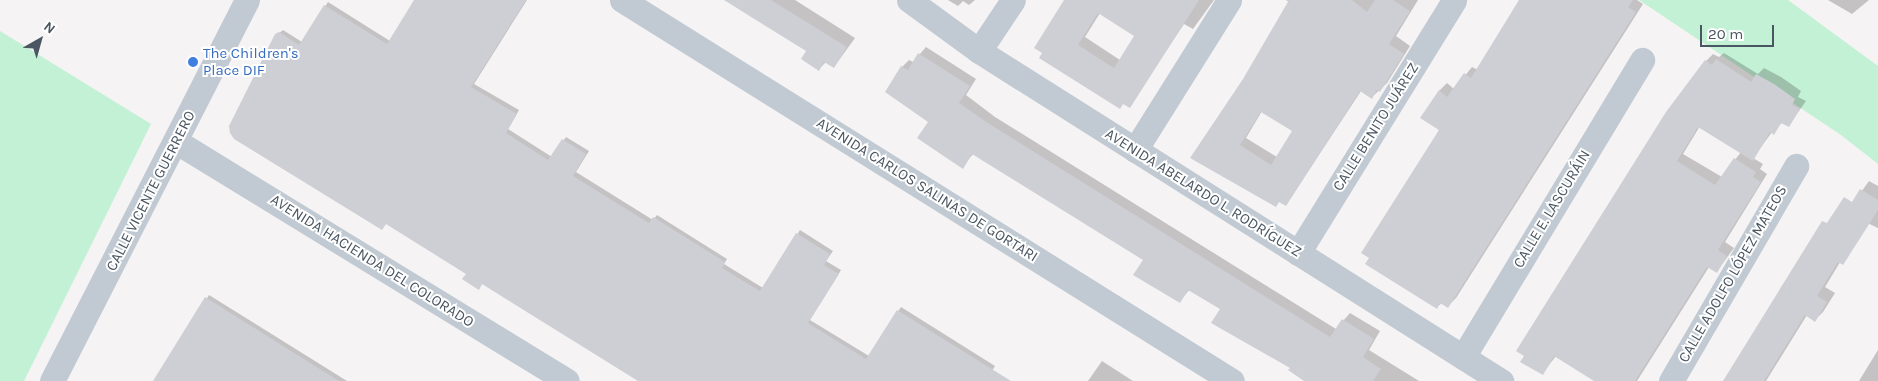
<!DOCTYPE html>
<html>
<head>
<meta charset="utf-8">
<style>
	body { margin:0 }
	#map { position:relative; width:1878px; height:381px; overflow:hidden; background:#f5f3f3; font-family:Karla,sans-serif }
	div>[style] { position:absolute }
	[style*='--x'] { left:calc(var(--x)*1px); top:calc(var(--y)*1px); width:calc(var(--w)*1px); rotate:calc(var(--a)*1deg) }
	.green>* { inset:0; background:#c3f1d5 }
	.shadow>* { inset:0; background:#0003 }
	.building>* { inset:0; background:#cdcfd5 }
	.minor>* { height:25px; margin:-12.5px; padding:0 12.5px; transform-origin:12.5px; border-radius:12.5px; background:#c1cad2 }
	.dots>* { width:14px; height:14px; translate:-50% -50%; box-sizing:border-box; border:2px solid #fff; border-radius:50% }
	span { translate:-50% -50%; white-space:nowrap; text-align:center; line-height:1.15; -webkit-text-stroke:4px #fff; paint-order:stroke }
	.shop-label { font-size:15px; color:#366cbe }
	.left { translate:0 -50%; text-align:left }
	.street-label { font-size:15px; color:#4a5661 }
	.north { position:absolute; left:15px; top:15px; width:50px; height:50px; -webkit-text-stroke:4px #fff; paint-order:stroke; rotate:38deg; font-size:14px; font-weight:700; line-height:20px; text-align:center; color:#4a5661 }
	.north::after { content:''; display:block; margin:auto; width:18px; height:22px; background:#4a5661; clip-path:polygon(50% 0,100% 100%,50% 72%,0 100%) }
	.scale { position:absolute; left:1700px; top:25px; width:74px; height:22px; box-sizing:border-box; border:2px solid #4a5661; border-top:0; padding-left:6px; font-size:15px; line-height:18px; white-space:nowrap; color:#4a5661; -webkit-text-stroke:4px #fff; paint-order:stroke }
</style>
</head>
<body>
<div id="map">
	<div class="green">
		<i style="clip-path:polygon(1639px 0,1788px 0,1878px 66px,1878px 164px,1841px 135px)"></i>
		<i style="clip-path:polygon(0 31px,151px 124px,24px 381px,0 381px)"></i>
	</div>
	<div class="shadow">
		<i style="clip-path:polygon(416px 0,527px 0,474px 84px,519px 110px,508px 129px,552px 157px,566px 137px,589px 151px,576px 172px,653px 220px,657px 215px,727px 259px,724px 264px,763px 288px,800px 230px,833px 251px,826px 261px,841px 270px,810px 320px,869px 356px,901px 307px,995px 366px,986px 381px,641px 381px,483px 283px,478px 288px,467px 273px,387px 223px,277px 35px,283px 30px,302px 42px,328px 2px,390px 41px)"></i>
		<i style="clip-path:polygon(727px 0,795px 0,855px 38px,834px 67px,826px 62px,819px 69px,808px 51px)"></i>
		<i style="clip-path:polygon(948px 0,975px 0,969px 5px,963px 1px,958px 6px)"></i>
		<i style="clip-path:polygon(evenodd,1066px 0,1214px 0,1193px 29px,1184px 24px,1129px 106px,1040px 58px,1066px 0,1100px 13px,1136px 36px,1120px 60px,1085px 37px,1100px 13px)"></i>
		<i style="clip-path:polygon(evenodd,1286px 0,1418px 0,1396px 36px,1410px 46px,1387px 83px,1372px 97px,1361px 91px,1286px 205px,1192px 157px,1244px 80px,1289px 2px,1286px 0,1262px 111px,1294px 131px,1277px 157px,1246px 138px,1262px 111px)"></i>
		<i style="clip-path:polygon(1520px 0,1637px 0,1643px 4px,1456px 298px,1448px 306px,1442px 303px,1437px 307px,1439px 91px,1447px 83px,1454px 89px,1472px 67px,1478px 70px)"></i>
		<i style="clip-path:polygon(1828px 0,1869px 0,1852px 14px)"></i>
		<i style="clip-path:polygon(926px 47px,976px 79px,966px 95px,995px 117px,1336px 329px,1350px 313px,1380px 331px,1369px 350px,1419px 381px,1307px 381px,1221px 309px,1190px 289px,1180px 301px,1145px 260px,974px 153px,962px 167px,930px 121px,902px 67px,909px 60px,913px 62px)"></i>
		<i style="clip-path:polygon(evenodd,1724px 53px,1758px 74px,1764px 68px,1781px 77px,1801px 91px,1798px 97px,1806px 101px,1789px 125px,1783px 122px,1772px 132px,1753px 158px,1763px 164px,1760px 169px,1767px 174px,1725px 242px,1734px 248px,1717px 271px,1709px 267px,1637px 381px,1595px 381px,1556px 356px,1542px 374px,1706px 61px,1713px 54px,1719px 57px,1724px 53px,1700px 126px,1741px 152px,1722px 177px,1683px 154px,1700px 126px)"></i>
		<i style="clip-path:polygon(1869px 181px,1878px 186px,1878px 228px,1846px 213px)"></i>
		<i style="clip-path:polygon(1851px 244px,1825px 287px,1835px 293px,1823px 312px,1815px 320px,1807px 315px,1766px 381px,1723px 381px)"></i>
		<i style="clip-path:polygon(209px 295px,347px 381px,154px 381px)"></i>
		<i style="clip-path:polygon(1878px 350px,1878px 381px,1859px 381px)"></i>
		<i style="clip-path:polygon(1102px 361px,1133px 381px,1088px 381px)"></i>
	</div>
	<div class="building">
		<i style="clip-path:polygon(414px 0,526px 0,471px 87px,517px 114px,506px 133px,548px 160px,562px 139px,586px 154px,573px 176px,649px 223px,653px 217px,725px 262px,722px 268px,760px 291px,796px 233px,830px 254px,824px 265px,839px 274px,808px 323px,866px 359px,897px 310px,1011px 381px,638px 381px,482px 284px,479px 290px,471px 285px,462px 279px,466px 274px,386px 224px,382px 230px,234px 139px,230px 133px,229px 126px,275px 34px,279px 32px,299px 45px,324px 5px,387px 44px)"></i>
		<i style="clip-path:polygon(724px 0,771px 0,847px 47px,834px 68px,824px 62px,819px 71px,801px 59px,806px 51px)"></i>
		<i style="clip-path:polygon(evenodd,1064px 0,1199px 0,1130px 108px,1123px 104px,1120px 109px,1039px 58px,1042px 53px,1034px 48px,1064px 0,1098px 13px,1134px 36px,1114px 68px,1078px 45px,1098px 13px)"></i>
		<i style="clip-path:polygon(evenodd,1289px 0,1352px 0,1367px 12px,1375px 0,1393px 0,1410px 11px,1389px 44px,1404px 54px,1380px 92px,1377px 90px,1372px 99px,1360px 91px,1286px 206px,1279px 202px,1276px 207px,1190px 158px,1243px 79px,1289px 0,1261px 112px,1292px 131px,1271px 165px,1240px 145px,1261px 112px)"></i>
		<i style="clip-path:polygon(1519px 0,1633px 0,1628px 7px,1636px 12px,1448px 308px,1440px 303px,1437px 309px,1365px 264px,1369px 258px,1361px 253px,1439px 130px,1420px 118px,1439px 90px,1447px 97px,1464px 73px,1471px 78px)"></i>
		<i style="clip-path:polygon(918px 53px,970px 86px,959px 103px,988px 123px,1330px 337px,1342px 319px,1374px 339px,1363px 357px,1381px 369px,1373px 381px,1304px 381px,1288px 370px,1290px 368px,1211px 323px,1220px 309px,1188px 290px,1180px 303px,1133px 275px,1143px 260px,972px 154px,963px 169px,917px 138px,928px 122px,885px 92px,901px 66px,908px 70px)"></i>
		<i style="clip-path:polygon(1716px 59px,1751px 82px,1756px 74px,1774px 84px,1795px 99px,1792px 105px,1800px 109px,1789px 127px,1781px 123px,1774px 135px,1770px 132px,1753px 161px,1698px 127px,1677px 161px,1715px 185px,1734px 158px,1756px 172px,1753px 177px,1761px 182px,1718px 250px,1727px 256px,1717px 273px,1707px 267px,1635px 381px,1594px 381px,1554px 356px,1543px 375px,1520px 362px,1524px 356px,1516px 351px,1666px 112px,1705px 60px,1712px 65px)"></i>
		<i style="clip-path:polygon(1860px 189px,1878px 200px,1878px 210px,1843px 265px,1838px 262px,1817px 296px,1827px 302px,1815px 322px,1805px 315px,1764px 381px,1723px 381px,1822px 221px,1827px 223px,1844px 197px,1852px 202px)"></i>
		<i style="clip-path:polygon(205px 297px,339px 381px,153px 381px)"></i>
	</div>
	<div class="minor">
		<i style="--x:622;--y:0;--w:719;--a:31.99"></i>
		<i style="--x:909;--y:0;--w:87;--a:36.1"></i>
		<i style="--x:979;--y:51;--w:618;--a:32.3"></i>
		<i style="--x:979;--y:51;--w:61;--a:-56.3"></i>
		<i style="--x:177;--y:142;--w:457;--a:31.5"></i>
		<i style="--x:1135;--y:150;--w:177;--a:-57.9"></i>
		<i style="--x:1298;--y:253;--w:297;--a:-58.3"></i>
		<i style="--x:1463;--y:357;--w:347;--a:-58.9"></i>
		<i style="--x:52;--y:381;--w:428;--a:-62.9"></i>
		<i style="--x:1671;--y:381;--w:249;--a:-59.8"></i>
	</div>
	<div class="dots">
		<i style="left:193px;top:62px;background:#3f7fe0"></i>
	</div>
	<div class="shop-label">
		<span class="left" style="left:203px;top:62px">The Children's<br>Place DIF</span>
	</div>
	<div class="street-label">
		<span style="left:1376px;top:127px;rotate:-58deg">CALLE BENITO JUÁREZ</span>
		<span style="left:927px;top:190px;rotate:32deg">AVENIDA CARLOS SALINAS DE GORTARI</span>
		<span style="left:151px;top:191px;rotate:-63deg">CALLE VICENTE GUERRERO</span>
		<span style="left:1203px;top:193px;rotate:32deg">AVENIDA ABELARDO L. RODRÍGUEZ</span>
		<span style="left:1552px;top:209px;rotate:-59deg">CALLE E. LASCURÁIN</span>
		<span style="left:372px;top:261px;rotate:32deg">AVENIDA HACIENDA DEL COLORADO</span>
		<span style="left:1733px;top:274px;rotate:-60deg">CALLE ADOLFO LÓPEZ MATEOS</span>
	</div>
	<div class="north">N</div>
	<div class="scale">20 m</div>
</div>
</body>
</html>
